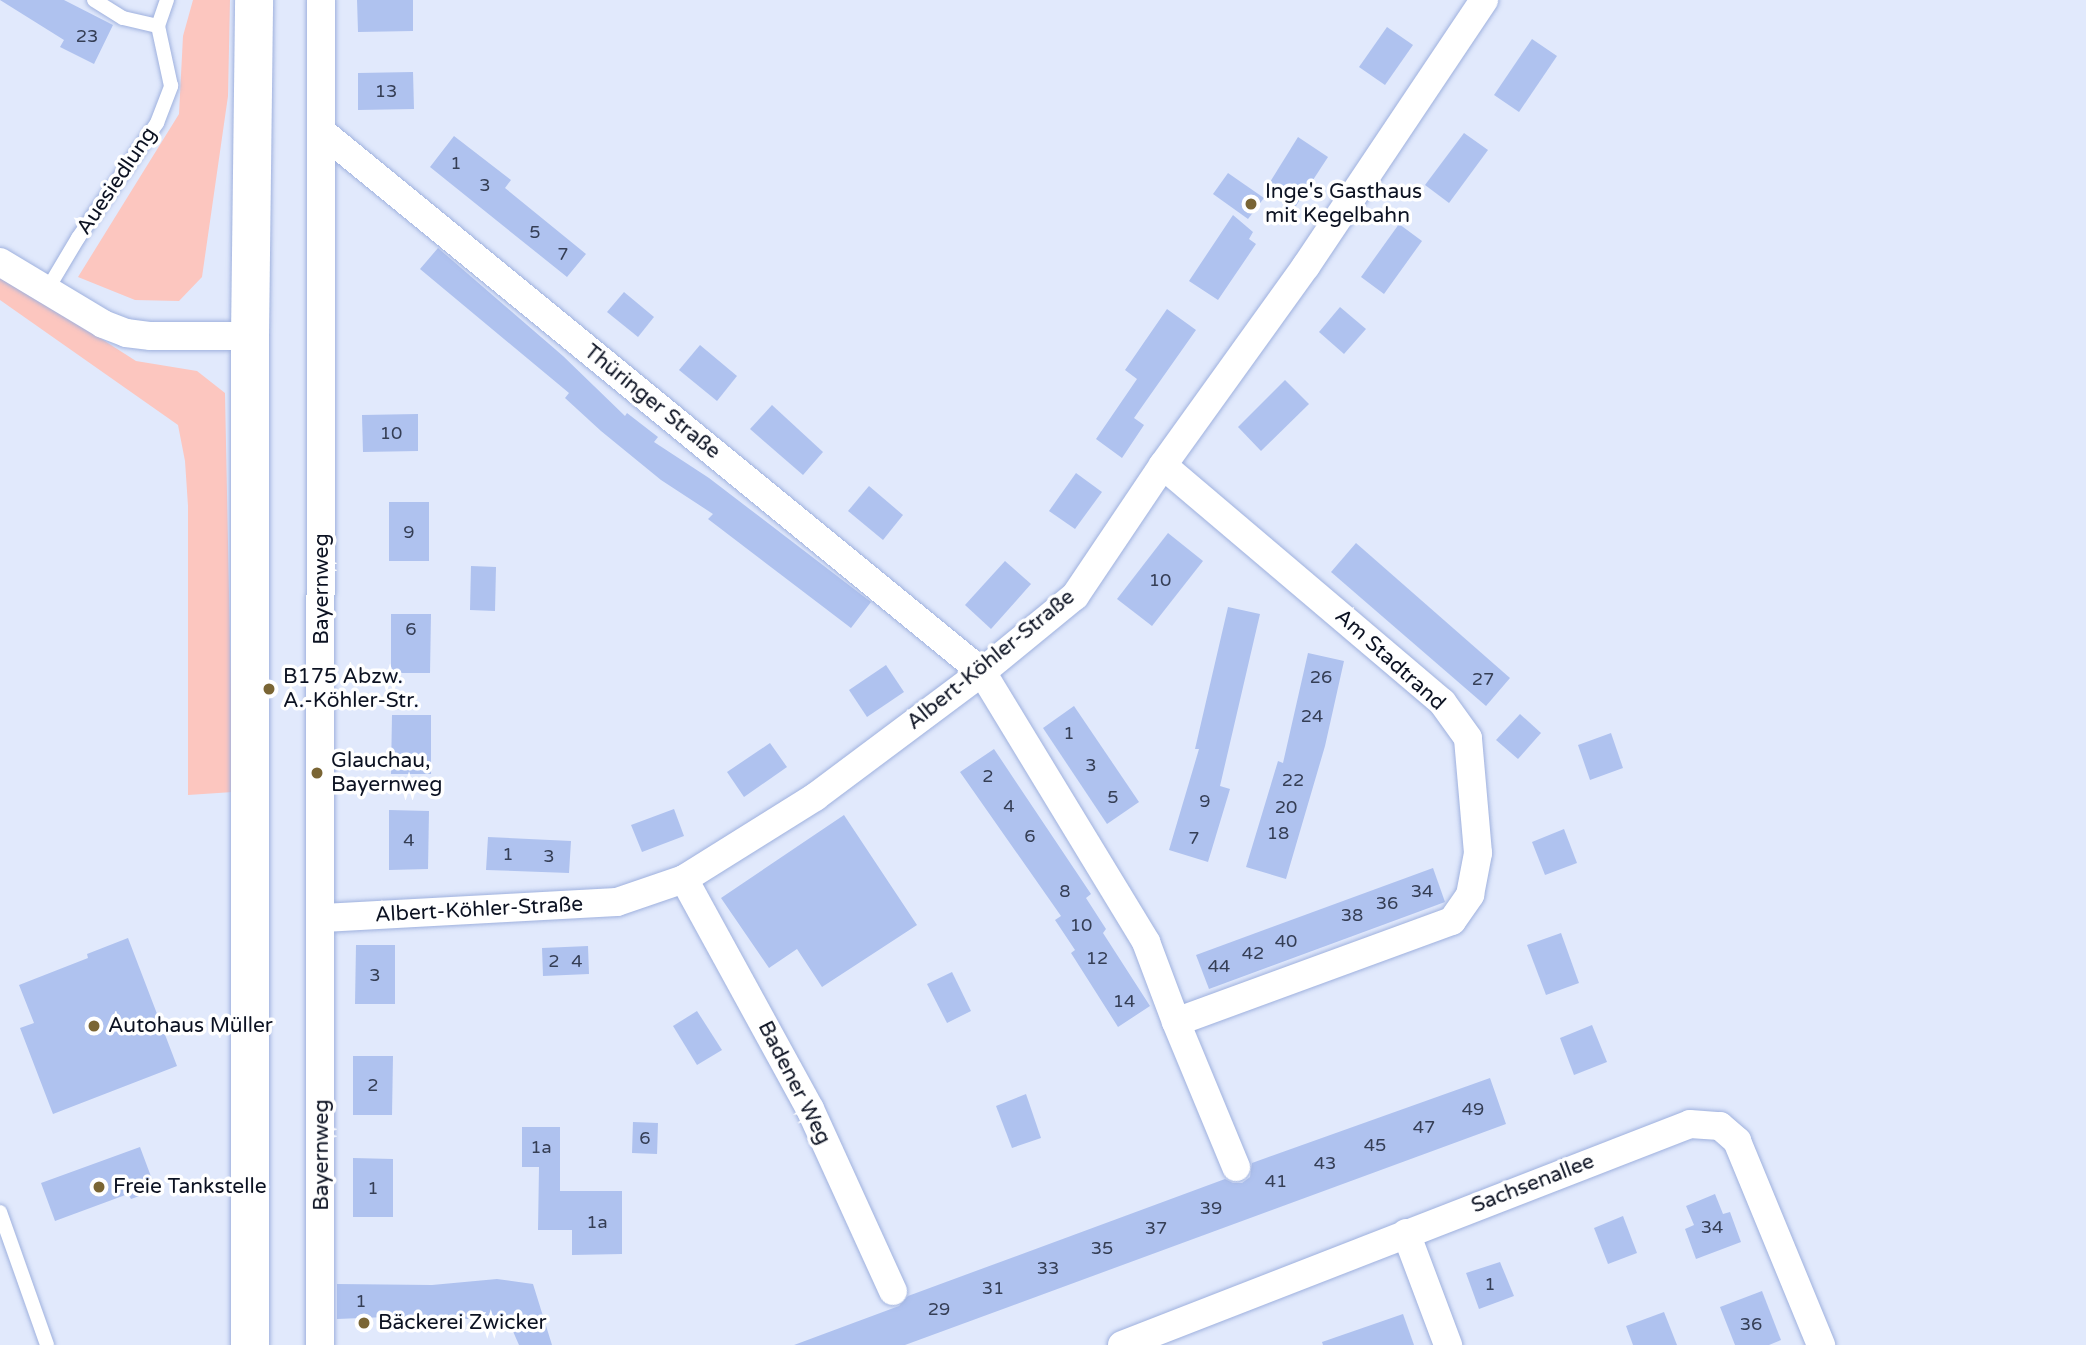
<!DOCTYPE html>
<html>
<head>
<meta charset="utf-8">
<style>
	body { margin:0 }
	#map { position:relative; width:2086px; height:1345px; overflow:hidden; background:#e1e9fc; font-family:"Varela Round",sans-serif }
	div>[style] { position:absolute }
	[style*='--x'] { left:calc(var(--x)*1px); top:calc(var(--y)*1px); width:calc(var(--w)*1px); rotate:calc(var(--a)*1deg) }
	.green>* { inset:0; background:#fcc6bf }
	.building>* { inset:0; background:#afc2ef }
	.roads { filter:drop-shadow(0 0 2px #9fb1de) drop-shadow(0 0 2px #9fb1de) }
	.service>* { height:14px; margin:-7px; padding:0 7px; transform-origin:7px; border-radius:7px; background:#fff }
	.minor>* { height:28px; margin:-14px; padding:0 14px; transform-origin:14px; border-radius:14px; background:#fff }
	.primary>* { height:38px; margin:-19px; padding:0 19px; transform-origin:19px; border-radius:19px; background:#fff }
	.dots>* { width:19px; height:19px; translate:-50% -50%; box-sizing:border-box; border:4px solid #fff; border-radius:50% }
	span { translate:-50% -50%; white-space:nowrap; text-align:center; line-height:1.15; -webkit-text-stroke:7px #fff; paint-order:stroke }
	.number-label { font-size:18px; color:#353e55 }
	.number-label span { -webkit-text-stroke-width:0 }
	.street-label { font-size:21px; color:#0c1222 }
	.poi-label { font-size:21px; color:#0c1222 }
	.left { translate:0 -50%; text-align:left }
</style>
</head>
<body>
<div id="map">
	<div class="green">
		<i style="clip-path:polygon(193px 0,230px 0,228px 96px,202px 277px,179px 301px,135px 300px,78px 277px,179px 114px,183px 36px)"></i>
		<i style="clip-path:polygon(0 274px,136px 361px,197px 371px,225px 393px,233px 792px,188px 795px,188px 506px,185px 461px,178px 425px,0 300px)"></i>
	</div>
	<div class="building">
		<i style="clip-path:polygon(0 0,64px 0,113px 25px,94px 64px,60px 47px,64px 40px)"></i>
		<i style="clip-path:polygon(357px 0,413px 0,413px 31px,358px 32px)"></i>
		<i style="clip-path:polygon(1387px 27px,1413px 45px,1385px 85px,1359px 67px)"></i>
		<i style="clip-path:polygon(1532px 39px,1557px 56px,1519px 112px,1494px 95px)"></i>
		<i style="clip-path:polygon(413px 72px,414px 109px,358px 110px,358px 73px)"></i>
		<i style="clip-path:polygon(1464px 133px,1488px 150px,1449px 203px,1425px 185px)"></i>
		<i style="clip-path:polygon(454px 136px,511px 180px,505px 188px,586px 254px,567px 277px,430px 167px)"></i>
		<i style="clip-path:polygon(1298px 137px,1328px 157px,1294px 209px,1265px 190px)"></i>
		<i style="clip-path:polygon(1228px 173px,1264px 198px,1248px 219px,1213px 194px)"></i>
		<i style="clip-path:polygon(1233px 215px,1253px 232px,1249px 239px,1256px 244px,1218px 300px,1189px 281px)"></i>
		<i style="clip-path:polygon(1399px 224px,1422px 241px,1384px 294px,1361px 277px)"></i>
		<i style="clip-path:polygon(438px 248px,563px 356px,625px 416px,627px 413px,658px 437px,654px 442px,709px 478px,871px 602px,851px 628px,708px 519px,713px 514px,661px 480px,601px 431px,565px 398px,569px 393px,420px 269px)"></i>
		<i style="clip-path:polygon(624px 292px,654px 317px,638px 337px,607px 312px)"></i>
		<i style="clip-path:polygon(1340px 307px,1366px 329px,1344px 354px,1319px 332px)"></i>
		<i style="clip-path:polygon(1167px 309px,1196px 330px,1134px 418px,1144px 425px,1122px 458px,1096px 439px,1137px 379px,1125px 370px)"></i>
		<i style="clip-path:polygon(700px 345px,737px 376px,717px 401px,679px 370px)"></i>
		<i style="clip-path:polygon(1285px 380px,1309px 404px,1261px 451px,1238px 427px)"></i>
		<i style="clip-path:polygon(772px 405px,823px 452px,803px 475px,750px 429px)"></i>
		<i style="clip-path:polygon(418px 414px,418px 451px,363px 452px,362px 415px)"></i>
		<i style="clip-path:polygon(1076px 473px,1102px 492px,1075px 529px,1049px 511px)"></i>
		<i style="clip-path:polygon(869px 486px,903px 515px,883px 540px,848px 511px)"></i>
		<i style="clip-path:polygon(389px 502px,429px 502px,429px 561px,389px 561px)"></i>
		<i style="clip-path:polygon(1168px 533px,1203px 561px,1152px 626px,1117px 599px)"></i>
		<i style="clip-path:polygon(1356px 543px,1510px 678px,1486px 706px,1331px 572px)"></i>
		<i style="clip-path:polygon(1005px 561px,1031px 584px,991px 629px,965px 605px)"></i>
		<i style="clip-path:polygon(471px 566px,496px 567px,495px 611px,470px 610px)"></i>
		<i style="clip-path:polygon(1228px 607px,1260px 614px,1220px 786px,1230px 789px,1208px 862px,1169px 850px,1199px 749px,1195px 749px)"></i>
		<i style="clip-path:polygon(391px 614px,431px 614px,430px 673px,391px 673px)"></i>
		<i style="clip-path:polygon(1308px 653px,1344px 661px,1325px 746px,1286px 879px,1246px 867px,1278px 761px,1283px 763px)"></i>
		<i style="clip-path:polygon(886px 665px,904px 692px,867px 717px,849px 690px)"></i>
		<i style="clip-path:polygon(1074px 706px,1139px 802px,1107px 824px,1043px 728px)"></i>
		<i style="clip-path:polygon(1520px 714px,1541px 733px,1518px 759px,1496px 740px)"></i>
		<i style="clip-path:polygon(392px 715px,431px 715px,431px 774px,391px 774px)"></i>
		<i style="clip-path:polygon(1611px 733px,1623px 768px,1590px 780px,1578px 745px)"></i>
		<i style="clip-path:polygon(770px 743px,787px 767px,744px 797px,727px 772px)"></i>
		<i style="clip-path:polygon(994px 749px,1091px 894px,1086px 898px,1106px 929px,1103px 933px,1150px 1006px,1118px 1027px,1071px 953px,1075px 950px,1055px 920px,1061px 916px,960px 772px)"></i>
		<i style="clip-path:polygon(674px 809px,684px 836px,642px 852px,631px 825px)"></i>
		<i style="clip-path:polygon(389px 810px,429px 811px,428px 869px,389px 870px)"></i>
		<i style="clip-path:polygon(844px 815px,917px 925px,822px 987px,797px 949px,769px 968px,721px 898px)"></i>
		<i style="clip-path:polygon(1564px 829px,1577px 863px,1545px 875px,1532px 842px)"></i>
		<i style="clip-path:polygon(488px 837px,571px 841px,569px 873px,486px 870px)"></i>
		<i style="clip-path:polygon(1433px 868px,1445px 902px,1209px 989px,1196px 955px)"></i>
		<i style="clip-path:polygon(1561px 933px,1579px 983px,1546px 995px,1527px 945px)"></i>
		<i style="clip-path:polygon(128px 938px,177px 1066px,53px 1114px,20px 1028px,34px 1023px,19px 985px,88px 958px,87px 954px)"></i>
		<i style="clip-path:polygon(356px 945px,395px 945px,395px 1004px,355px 1004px)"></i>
		<i style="clip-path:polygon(588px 946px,589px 974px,543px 976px,542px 948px)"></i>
		<i style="clip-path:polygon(952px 972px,971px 1011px,947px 1023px,927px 984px)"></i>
		<i style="clip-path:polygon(697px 1011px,722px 1050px,697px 1065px,673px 1026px)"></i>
		<i style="clip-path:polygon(1592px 1025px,1607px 1062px,1574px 1075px,1560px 1038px)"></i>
		<i style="clip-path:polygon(353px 1056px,393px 1056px,392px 1115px,353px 1115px)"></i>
		<i style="clip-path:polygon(1490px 1078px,1506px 1124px,905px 1345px,794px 1345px,899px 1306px,908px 1296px,1225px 1179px,1233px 1183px,1242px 1183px,1250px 1177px,1252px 1163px)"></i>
		<i style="clip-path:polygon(1026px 1094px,1041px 1138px,1012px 1148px,996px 1106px)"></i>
		<i style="clip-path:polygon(633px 1122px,658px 1123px,657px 1154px,632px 1153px)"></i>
		<i style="clip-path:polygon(522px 1127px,560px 1127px,560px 1191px,622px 1191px,622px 1254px,572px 1255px,572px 1230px,538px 1230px,539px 1167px,522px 1167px)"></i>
		<i style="clip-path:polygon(140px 1147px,156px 1190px,131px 1199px,128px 1194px,55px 1221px,41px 1183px)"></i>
		<i style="clip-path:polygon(353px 1158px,393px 1159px,393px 1217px,353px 1217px)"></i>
		<i style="clip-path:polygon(1715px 1194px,1723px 1214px,1730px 1212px,1741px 1242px,1696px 1259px,1685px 1229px,1694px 1225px,1686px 1206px)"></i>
		<i style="clip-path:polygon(1623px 1216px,1637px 1253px,1608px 1264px,1594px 1228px)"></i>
		<i style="clip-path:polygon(1500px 1262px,1514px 1296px,1479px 1309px,1466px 1273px)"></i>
		<i style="clip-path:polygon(497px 1279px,533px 1284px,552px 1345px,519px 1345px,508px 1320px,386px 1317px,337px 1319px,337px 1284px,432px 1285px)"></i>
		<i style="clip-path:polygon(1762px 1291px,1781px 1340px,1769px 1345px,1735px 1345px,1720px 1307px)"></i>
		<i style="clip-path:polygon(1664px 1312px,1677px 1345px,1633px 1345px,1626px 1326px)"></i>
		<i style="clip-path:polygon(1403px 1314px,1414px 1345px,1323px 1345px,1322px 1342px)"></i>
	</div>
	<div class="roads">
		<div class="service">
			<i style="--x:94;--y:0;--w:34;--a:32"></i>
			<i style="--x:123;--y:18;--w:36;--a:13"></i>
			<i style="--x:47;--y:290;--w:61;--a:-59.2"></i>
			<i style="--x:78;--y:238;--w:140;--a:-55.5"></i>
			<i style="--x:157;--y:123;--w:40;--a:-69"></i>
			<i style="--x:171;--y:86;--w:61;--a:-102.2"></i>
			<i style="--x:158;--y:26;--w:28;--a:-71"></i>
			<i style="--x:0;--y:1212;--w:141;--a:70.5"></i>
		</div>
		<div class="minor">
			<i style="--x:322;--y:132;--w:853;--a:39.29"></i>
			<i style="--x:982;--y:672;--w:316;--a:58.7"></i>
			<i style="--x:1146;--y:942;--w:85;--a:69.4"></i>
			<i style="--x:1176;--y:1022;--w:294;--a:-20.1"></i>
			<i style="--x:1452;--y:921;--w:32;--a:-55"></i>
			<i style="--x:1470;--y:895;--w:43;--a:-79.2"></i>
			<i style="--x:1478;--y:853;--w:115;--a:-95"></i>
			<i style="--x:1468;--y:738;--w:44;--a:-125.8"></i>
			<i style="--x:1442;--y:702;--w:366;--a:-139.7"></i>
			<i style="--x:0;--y:262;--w:120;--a:31"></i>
			<i style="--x:103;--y:324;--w:25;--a:21"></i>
			<i style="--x:126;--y:333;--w:25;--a:7"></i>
			<i style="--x:151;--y:336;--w:99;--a:0"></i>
			<i style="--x:684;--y:879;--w:262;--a:61.3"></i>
			<i style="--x:810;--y:1109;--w:200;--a:65.5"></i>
			<i style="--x:323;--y:918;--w:294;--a:-3.1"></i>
			<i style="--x:617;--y:902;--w:71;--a:-18.9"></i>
			<i style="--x:684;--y:879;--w:155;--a:-32"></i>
			<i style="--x:815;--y:797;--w:209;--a:-36.8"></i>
			<i style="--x:982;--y:672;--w:120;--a:-39.3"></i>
			<i style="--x:1075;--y:596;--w:158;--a:-56.1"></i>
			<i style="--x:1163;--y:465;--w:245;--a:-54.3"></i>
			<i style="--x:1306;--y:266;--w:320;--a:-56.2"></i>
			<i style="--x:1176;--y:1022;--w:157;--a:67.5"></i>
			<i style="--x:1406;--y:1233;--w:120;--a:69.4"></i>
			<i style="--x:320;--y:1345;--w:1345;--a:-89.96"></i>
			<i style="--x:1122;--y:1345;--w:609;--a:-21.26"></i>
			<i style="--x:1690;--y:1124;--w:30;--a:4"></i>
			<i style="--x:1720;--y:1126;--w:23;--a:41"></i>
			<i style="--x:1737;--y:1141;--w:221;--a:67.6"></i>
		</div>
		<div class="primary">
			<i style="--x:250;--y:1345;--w:1009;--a:-90"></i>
			<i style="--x:250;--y:336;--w:336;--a:-89.3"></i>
		</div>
	</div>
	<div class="dots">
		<i style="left:1251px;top:204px;background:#7a6534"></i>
		<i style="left:269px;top:689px;background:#7a6534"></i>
		<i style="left:317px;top:773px;background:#7a6534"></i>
		<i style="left:94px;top:1026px;background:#7a6534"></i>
		<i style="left:99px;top:1187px;background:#7a6534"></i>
		<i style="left:364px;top:1323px;background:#7a6534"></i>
	</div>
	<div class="number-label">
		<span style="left:87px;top:36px">23</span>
		<span style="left:386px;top:91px">13</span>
		<span style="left:456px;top:163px">1</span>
		<span style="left:485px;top:185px">3</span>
		<span style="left:535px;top:232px">5</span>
		<span style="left:563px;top:254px">7</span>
		<span style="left:391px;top:433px">10</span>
		<span style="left:409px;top:532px">9</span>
		<span style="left:1160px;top:580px">10</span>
		<span style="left:411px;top:629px">6</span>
		<span style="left:1321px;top:677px">26</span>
		<span style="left:1483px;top:679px">27</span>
		<span style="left:1312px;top:716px">24</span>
		<span style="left:1069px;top:733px">1</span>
		<span style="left:1091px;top:765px">3</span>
		<span style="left:988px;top:776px">2</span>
		<span style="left:1293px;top:780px">22</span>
		<span style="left:1113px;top:797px">5</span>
		<span style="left:1205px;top:801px">9</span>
		<span style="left:1009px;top:806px">4</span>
		<span style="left:1286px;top:807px">20</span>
		<span style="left:1278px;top:833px">18</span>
		<span style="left:1030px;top:836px">6</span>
		<span style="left:1194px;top:838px">7</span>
		<span style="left:409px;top:840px">4</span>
		<span style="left:508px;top:854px">1</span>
		<span style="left:549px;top:856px">3</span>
		<span style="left:1065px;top:891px">8</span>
		<span style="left:1422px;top:891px">34</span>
		<span style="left:1387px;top:903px">36</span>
		<span style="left:1352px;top:915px">38</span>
		<span style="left:1081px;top:925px">10</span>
		<span style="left:1286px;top:941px">40</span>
		<span style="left:1253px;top:953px">42</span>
		<span style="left:1097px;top:958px">12</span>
		<span style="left:554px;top:961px">2</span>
		<span style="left:577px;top:961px">4</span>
		<span style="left:1219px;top:966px">44</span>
		<span style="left:375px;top:975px">3</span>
		<span style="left:1124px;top:1001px">14</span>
		<span style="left:373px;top:1085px">2</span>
		<span style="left:1473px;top:1109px">49</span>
		<span style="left:1424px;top:1127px">47</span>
		<span style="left:645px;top:1138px">6</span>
		<span style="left:1375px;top:1145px">45</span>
		<span style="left:541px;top:1147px">1a</span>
		<span style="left:1325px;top:1163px">43</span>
		<span style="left:1276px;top:1181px">41</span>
		<span style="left:373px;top:1188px">1</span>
		<span style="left:1211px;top:1208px">39</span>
		<span style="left:597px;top:1222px">1a</span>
		<span style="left:1712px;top:1227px">34</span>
		<span style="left:1156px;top:1228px">37</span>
		<span style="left:1102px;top:1248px">35</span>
		<span style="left:1048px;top:1268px">33</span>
		<span style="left:1490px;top:1284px">1</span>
		<span style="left:993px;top:1288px">31</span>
		<span style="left:361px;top:1301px">1</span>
		<span style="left:939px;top:1309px">29</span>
		<span style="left:1751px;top:1324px">36</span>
	</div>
	<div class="street-label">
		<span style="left:117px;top:181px;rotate:-56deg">Auesiedlung</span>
		<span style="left:652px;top:402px;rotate:39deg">Thüringer Straße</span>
		<span style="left:322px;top:589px;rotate:-90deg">Bayernweg</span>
		<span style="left:991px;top:660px;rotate:-39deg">Albert-Köhler-Straße</span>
		<span style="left:1390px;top:660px;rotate:42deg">Am Stadtrand</span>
		<span style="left:479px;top:910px;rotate:-3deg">Albert-Köhler-Straße</span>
		<span style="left:794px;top:1083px;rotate:63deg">Badener Weg</span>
		<span style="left:322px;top:1155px;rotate:-90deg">Bayernweg</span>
		<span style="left:1533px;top:1184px;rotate:-21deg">Sachsenallee</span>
	</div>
	<div class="poi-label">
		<span class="left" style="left:1265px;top:204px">Inge's Gasthaus<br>mit Kegelbahn</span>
		<span class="left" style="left:283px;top:689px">B175 Abzw.<br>A.-Köhler-Str.</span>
		<span class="left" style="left:331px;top:773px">Glauchau,<br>Bayernweg</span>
		<span class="left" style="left:108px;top:1026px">Autohaus Müller</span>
		<span class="left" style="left:113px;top:1187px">Freie Tankstelle</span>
		<span class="left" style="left:378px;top:1323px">Bäckerei Zwicker</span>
	</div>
</div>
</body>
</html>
